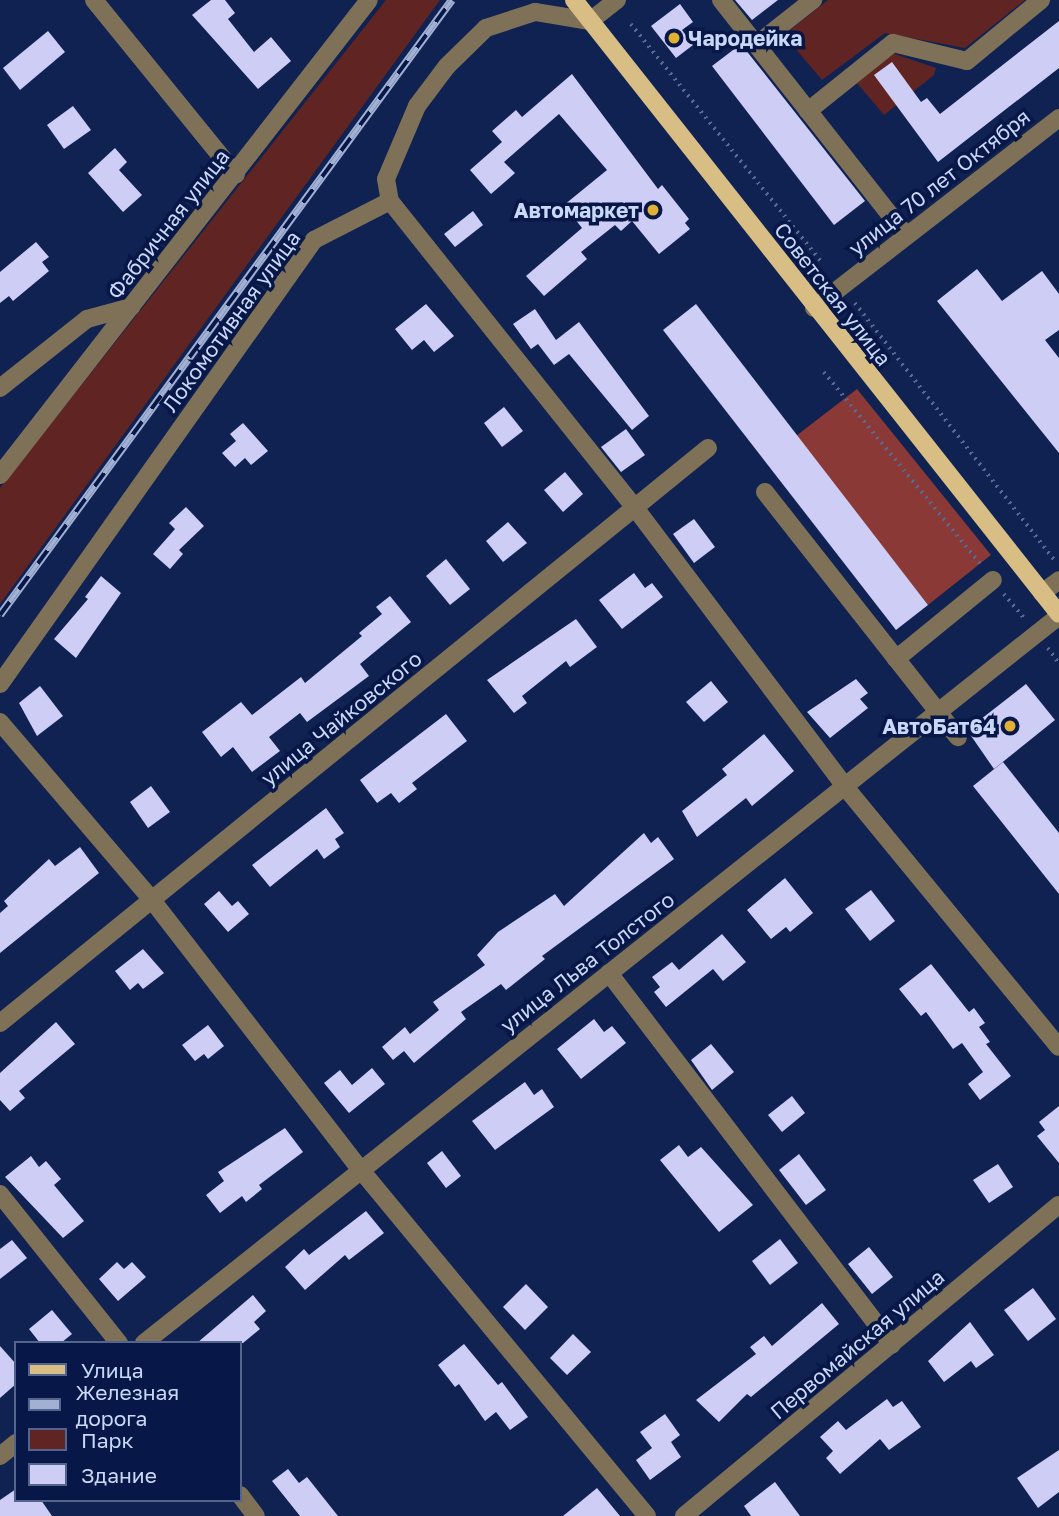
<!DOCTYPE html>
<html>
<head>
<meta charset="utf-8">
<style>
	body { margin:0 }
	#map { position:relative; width:1059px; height:1516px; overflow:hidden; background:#0f2252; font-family:"Golos Text",sans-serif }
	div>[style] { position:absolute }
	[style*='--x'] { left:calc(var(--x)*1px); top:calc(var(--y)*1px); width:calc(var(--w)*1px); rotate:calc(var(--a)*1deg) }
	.green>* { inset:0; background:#602522 }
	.forest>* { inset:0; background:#8a3936 }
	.building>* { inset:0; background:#cdcdf5 }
	.path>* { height:3.5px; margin-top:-1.75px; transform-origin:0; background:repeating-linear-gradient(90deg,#586992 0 2px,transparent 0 7px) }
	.minor>* { height:18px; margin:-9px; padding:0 9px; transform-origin:9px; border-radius:9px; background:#7e7157 }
	.major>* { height:18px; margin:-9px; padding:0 9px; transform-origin:9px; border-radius:9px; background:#d8bd85 }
	.rail>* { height:8px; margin-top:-4px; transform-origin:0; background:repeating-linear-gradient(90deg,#071747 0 16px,#a1b0d3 0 32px); box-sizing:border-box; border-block:2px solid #a1b0d3 }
	.dots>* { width:19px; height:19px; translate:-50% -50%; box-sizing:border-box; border:4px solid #071747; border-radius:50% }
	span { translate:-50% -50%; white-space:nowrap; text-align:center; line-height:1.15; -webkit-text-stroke:7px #071747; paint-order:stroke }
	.poi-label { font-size:21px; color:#c9d8f7; font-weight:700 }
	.left { translate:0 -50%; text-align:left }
	.right { translate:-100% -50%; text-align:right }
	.street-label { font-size:21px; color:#c9d8f7 }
	.legend { position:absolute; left:14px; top:1341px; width:228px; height:161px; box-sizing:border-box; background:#071747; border:2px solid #55648d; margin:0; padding:9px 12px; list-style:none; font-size:21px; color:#c9d8f7 }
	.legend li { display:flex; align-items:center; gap:14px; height:35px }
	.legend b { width:35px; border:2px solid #55648d }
</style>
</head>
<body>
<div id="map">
	<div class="green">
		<i style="clip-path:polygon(386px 0,440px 0,0 604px,0 488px)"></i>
		<i style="clip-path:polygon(828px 0,1025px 0,965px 48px,885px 33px,822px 80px,784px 35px)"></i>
		<i style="clip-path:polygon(892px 53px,936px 68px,934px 75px,884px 115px,857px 83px)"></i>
	</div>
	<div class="forest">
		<i style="clip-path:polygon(857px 389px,991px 555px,928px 605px,796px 436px)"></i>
	</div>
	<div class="building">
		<i style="clip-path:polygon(211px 0,225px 0,235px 13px,228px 19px,254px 52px,271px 37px,291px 61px,258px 89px,192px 15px)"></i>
		<i style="clip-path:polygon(735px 0,778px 0,752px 20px)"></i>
		<i style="clip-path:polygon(680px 4px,693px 22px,682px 30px,693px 45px,676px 58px,651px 26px)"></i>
		<i style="clip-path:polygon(1059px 21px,1059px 68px,938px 162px,874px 75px,892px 62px,921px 102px,927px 98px,940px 114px)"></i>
		<i style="clip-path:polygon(48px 31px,65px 52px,20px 90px,3px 68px)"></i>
		<i style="clip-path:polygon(741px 44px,865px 201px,834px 225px,712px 66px)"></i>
		<i style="clip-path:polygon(572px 74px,658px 189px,662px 185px,689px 219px,685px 223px,690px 229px,659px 254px,632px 221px,621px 231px,615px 225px,581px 252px,587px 259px,544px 296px,526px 276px,582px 228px,564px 205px,607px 170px,559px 114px,504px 162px,515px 173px,491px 194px,470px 170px,502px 142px,492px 131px,516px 110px,522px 117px)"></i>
		<i style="clip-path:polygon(73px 106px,91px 130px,64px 149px,47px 125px)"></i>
		<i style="clip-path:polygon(115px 148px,127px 162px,119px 170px,142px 195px,123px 212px,88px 173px)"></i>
		<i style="clip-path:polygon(473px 211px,483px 225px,455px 247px,444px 234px)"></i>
		<i style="clip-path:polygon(36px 242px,49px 257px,42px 262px,49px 271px,13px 301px,9px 296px,0 303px,0 272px)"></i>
		<i style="clip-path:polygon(977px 269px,1002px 301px,1042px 271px,1059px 294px,1059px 330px,1045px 340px,1059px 358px,1059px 453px,937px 301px)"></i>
		<i style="clip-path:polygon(426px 304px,454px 336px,434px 352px,424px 340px,412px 350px,395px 329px)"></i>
		<i style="clip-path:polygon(696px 304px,928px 605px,896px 630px,663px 330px)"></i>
		<i style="clip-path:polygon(535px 309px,556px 340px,579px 322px,649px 416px,632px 430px,569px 354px,554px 365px,538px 344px,531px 349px,513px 324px)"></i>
		<i style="clip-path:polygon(504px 407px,523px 431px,502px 447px,484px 423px)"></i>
		<i style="clip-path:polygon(243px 423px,268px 451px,251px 465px,245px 458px,235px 467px,222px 453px,236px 441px,230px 434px)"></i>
		<i style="clip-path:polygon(626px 429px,645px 455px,621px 472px,601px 447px)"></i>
		<i style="clip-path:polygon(565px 472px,583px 494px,563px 512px,544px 490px)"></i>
		<i style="clip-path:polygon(186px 507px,204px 526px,179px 550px,183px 554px,170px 569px,153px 554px,175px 529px,169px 523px)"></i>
		<i style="clip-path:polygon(694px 519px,715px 547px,694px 563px,673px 534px)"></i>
		<i style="clip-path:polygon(508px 522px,527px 543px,503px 562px,486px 541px)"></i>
		<i style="clip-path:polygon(446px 559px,470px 589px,450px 605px,426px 576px)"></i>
		<i style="clip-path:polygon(634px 573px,645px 588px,652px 583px,663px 597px,622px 629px,599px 600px)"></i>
		<i style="clip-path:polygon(101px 576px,121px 593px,76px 658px,54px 639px,88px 599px,85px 597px)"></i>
		<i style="clip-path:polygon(390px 596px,411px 622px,360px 664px,369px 676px,307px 722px,300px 713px,269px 737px,280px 751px,252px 772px,233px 747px,221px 757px,202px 732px,241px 702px,252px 715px,301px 677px,305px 683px,362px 636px,359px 633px,382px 614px,376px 607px)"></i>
		<i style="clip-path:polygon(576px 619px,597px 647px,570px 667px,566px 661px,522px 696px,527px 703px,514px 713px,487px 680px)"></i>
		<i style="clip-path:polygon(856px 679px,868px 693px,860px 699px,868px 708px,830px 738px,807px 712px)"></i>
		<i style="clip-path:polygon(711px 681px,728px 702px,704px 722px,686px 702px)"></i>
		<i style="clip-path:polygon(1026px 684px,1055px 720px,994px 769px,967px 730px)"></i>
		<i style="clip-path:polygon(40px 686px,63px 716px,37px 736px,19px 703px)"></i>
		<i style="clip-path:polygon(446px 714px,467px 741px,412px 783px,417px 789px,399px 803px,391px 793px,377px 803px,360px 780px)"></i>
		<i style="clip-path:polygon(764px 734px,794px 771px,752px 806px,746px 798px,697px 837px,682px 811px,727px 775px,722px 769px)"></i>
		<i style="clip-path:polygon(1003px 762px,1059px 833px,1059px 894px,973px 786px)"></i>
		<i style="clip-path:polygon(151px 786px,170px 812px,148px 828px,130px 802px)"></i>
		<i style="clip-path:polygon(326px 808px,344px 833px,335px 839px,340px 847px,324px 859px,317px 849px,270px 887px,252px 865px)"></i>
		<i style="clip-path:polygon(644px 833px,651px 843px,658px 837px,674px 859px,542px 956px,545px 959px,506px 990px,501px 984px,461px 1012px,466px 1019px,414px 1063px,404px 1051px,393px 1060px,382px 1047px,405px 1027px,410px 1034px,439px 1010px,433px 1002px,485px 965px,477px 955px,498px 932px,555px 894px,564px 906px)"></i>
		<i style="clip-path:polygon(80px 847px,99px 873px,0 953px,0 913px,8px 906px,4px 901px,49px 859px,55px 866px)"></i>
		<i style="clip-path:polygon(785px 878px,813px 913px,790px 932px,786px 927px,771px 939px,747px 910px)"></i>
		<i style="clip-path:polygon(871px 890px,895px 921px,870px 941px,845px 909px)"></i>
		<i style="clip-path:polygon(219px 891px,232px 906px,238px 901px,249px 914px,228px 932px,204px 904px)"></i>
		<i style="clip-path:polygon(722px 934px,746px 962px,723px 981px,713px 969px,666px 1007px,654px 992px,660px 987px,652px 977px,672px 962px,679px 970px)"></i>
		<i style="clip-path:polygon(143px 949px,164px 973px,143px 989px,138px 983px,130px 990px,115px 971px)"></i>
		<i style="clip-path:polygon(931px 964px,969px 1012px,974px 1008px,985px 1023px,979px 1027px,990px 1042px,986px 1044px,1011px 1076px,980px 1100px,968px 1084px,983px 1072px,962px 1043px,953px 1049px,926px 1012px,921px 1016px,899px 989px)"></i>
		<i style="clip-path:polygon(594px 1019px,604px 1032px,612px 1026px,626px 1043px,581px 1079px,557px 1049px)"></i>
		<i style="clip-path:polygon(56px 1022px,75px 1044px,19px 1091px,25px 1098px,10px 1111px,0 1100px,0 1073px)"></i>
		<i style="clip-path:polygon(208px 1025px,224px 1046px,208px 1059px,204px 1054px,195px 1061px,182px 1045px)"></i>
		<i style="clip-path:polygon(711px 1044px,734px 1072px,712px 1090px,691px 1060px)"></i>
		<i style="clip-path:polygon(372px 1068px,385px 1084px,349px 1113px,324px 1083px,340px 1070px,352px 1085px)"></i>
		<i style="clip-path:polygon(525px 1082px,534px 1095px,542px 1089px,554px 1107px,495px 1150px,472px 1121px)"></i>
		<i style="clip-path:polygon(792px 1096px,805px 1113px,782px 1132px,768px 1115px)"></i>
		<i style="clip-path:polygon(1059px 1106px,1059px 1163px,1037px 1136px,1045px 1130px,1039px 1122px)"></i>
		<i style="clip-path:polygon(285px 1128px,303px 1152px,259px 1185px,262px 1189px,246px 1202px,242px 1196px,220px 1213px,206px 1195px,224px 1181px,218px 1172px)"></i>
		<i style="clip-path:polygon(679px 1145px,688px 1157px,701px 1147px,753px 1205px,719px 1232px,660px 1160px)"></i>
		<i style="clip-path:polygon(442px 1151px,461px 1176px,446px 1188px,427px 1163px)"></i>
		<i style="clip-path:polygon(799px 1154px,826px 1190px,806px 1205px,779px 1170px)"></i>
		<i style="clip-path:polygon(31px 1156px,39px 1167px,46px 1161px,61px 1179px,54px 1185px,84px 1221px,63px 1238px,5px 1177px)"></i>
		<i style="clip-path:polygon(998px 1164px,1013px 1187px,989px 1203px,973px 1180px)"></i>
		<i style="clip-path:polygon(366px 1211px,384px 1233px,349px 1260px,345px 1255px,305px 1290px,285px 1267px,304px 1249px,309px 1255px)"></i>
		<i style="clip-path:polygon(780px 1239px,798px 1263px,770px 1285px,752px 1261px)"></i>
		<i style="clip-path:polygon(12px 1240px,27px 1258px,0 1279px,0 1249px)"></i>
		<i style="clip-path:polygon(869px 1247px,893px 1277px,872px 1294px,848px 1264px)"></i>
		<i style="clip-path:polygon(117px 1262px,124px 1269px,132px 1262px,146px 1277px,118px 1301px,99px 1279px)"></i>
		<i style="clip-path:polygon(526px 1284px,548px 1307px,525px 1330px,503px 1307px)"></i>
		<i style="clip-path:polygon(1033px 1288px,1056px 1319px,1028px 1341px,1004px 1310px)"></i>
		<i style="clip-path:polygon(253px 1295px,266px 1311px,254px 1322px,260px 1329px,243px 1343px,197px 1343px)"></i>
		<i style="clip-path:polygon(822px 1303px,839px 1324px,751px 1397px,747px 1394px,719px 1422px,696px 1400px,756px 1354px,750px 1347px,764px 1336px,772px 1346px)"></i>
		<i style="clip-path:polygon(52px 1310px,72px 1334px,61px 1343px,40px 1343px,29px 1329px)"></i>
		<i style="clip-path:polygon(970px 1322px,994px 1355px,976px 1368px,971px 1361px,944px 1382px,928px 1361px)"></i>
		<i style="clip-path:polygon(573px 1334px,591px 1352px,567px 1375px,550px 1358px)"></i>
		<i style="clip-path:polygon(464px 1344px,498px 1385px,502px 1382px,528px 1417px,510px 1430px,496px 1412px,485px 1421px,459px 1384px,455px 1387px,438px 1365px)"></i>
		<i style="clip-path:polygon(0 1346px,16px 1364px,16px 1384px,0 1398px)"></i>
		<i style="clip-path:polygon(887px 1399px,893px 1407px,902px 1401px,921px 1427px,889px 1450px,880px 1439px,840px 1474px,826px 1458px,833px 1451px,820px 1437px,838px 1421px,846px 1430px)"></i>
		<i style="clip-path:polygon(665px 1414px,680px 1435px,671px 1442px,681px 1457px,650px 1480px,636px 1460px,652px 1448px,640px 1432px)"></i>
		<i style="clip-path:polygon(1059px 1450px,1059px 1492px,1038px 1508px,1017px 1478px)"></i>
		<i style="clip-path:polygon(288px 1469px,299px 1483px,307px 1477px,338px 1516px,300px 1516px,272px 1481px)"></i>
		<i style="clip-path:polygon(775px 1482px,800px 1516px,751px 1516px,744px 1506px)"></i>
		<i style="clip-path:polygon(597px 1488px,620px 1516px,563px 1516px)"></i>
		<i style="clip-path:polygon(16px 1489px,16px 1500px,41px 1500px,52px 1516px,0 1516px,0 1500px)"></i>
	</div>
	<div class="path">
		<i style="--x:631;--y:24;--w:305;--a:51.3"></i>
		<i style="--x:855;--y:303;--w:328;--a:52.2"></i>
		<i style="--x:824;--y:372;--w:250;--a:50.8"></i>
		<i style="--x:1004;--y:594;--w:34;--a:50"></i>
		<i style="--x:1048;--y:648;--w:19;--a:54"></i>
	</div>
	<div class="minor">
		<i style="--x:94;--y:0;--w:225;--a:50.9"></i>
		<i style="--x:617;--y:0;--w:34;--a:142"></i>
		<i style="--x:590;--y:21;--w:56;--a:-170.7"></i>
		<i style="--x:535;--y:12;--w:52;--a:161.9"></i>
		<i style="--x:486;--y:28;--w:54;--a:135.7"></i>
		<i style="--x:447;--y:66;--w:50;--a:126.9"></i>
		<i style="--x:417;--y:106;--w:79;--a:113"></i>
		<i style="--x:386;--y:179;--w:22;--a:80"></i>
		<i style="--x:390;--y:201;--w:394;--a:51.4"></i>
		<i style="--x:636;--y:509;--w:349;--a:53"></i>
		<i style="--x:846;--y:788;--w:335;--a:50.6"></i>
		<i style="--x:721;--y:0;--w:300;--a:51.8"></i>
		<i style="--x:756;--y:45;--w:73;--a:-38.3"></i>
		<i style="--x:808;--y:111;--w:109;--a:-38.7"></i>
		<i style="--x:893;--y:43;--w:76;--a:13.7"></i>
		<i style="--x:967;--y:61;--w:96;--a:-39.5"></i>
		<i style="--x:814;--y:308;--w:310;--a:-37.8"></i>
		<i style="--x:0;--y:388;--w:111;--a:-38.4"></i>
		<i style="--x:87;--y:319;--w:46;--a:-15.3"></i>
		<i style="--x:0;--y:475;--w:601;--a:-52.16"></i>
		<i style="--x:765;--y:492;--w:312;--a:51.8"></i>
		<i style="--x:1042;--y:593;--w:21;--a:-37"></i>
		<i style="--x:896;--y:659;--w:125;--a:-39.2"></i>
		<i style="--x:0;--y:684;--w:544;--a:-54.73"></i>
		<i style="--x:314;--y:240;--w:85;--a:-27.2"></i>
		<i style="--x:0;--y:722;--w:234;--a:49.5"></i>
		<i style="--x:152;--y:900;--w:340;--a:52.3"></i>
		<i style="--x:360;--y:1169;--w:450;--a:50.4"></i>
		<i style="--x:609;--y:973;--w:467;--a:52.7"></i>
		<i style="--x:0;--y:1023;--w:912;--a:-39.08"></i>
		<i style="--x:0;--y:1194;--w:191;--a:51.4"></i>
		<i style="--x:144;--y:1343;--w:1169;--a:-38.47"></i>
		<i style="--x:0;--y:1456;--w:21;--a:-39"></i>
		<i style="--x:240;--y:1495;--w:26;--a:53"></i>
		<i style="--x:684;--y:1516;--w:487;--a:-39.7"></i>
	</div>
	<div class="major">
		<i style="--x:574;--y:0;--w:782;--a:51.69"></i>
	</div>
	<div class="rail">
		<i style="--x:0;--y:615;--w:763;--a:-53.69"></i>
	</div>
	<div class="dots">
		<i style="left:674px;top:38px;background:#e1af34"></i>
		<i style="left:653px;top:210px;background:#e1af34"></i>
		<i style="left:1010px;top:726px;background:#e1af34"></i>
	</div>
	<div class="poi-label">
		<span class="left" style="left:688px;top:38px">Чародейка</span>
		<span class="right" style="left:639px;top:210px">Автомаркет</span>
		<span class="right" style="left:996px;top:726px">АвтоБат64</span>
	</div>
	<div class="street-label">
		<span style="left:939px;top:182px;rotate:-38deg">улица 70 лет Октября</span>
		<span style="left:168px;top:224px;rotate:-52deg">Фабричная улица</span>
		<span style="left:833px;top:294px;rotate:52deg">Советская улица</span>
		<span style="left:231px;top:321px;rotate:-54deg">Локомотивная улица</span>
		<span style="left:341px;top:718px;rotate:-39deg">улица Чайковского</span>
		<span style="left:587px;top:962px;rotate:-38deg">улица Льва Толстого</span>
		<span style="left:857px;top:1344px;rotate:-40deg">Первомайская улица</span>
	</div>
	<ul class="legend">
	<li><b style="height:9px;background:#d8bd85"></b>Улица</li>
	<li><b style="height:9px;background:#a1b0d3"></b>Железная дорога</li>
	<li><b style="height:19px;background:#602522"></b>Парк</li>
	<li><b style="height:19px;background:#cdcdf5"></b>Здание</li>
	</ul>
</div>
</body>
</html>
